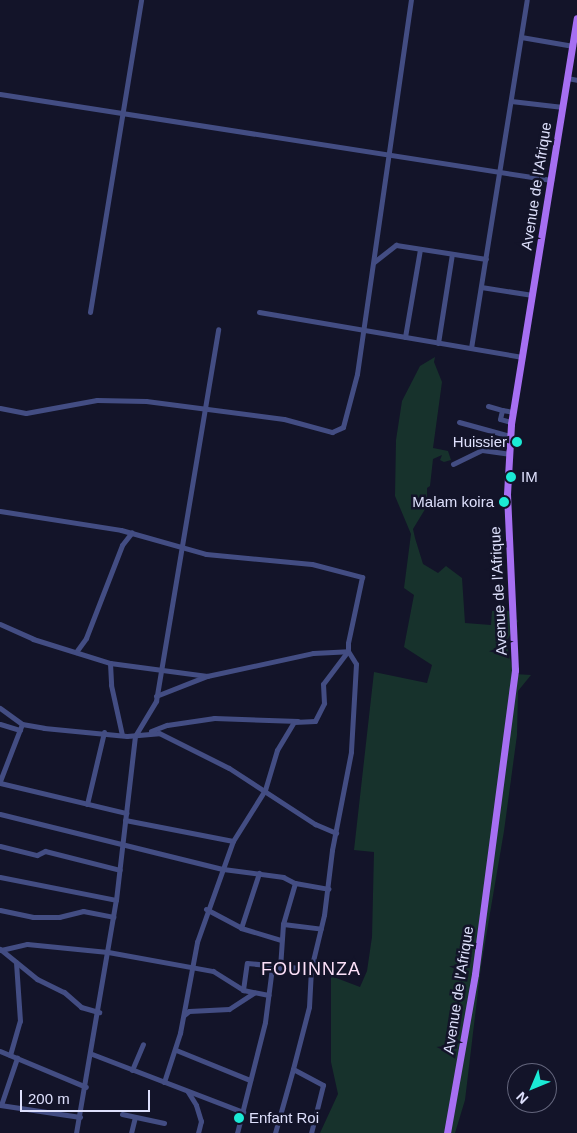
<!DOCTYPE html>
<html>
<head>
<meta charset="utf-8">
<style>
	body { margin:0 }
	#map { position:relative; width:577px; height:1133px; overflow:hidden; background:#131429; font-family:Arial,sans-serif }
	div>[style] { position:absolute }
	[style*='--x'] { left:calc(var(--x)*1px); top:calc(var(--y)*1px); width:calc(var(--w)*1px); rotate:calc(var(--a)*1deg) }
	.green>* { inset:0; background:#17322c }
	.minor>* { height:5px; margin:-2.5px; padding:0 2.5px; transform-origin:2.5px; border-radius:2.5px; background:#434d83 }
	.major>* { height:7px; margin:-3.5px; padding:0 3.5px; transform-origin:3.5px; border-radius:3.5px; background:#a66ff2 }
	.dots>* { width:14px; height:14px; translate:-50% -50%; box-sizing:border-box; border:2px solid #131429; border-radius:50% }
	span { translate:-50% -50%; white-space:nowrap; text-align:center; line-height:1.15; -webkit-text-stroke:5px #131429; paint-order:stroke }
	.street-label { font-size:15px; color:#dee0fc }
	.poi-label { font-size:15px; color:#dee0fc }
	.right { translate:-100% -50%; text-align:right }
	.left { translate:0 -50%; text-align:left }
	.quarter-label { font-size:18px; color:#fce0f8; letter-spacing:1px }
	.north { position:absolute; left:507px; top:1063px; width:50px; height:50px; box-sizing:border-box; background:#131429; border:1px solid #64667d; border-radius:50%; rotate:225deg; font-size:14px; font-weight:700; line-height:20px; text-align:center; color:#dee0fc }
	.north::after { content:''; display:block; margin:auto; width:18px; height:22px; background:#1bead5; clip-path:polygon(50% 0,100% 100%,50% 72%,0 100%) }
	.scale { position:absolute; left:20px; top:1090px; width:130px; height:22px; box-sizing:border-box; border:2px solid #dee0fc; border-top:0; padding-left:6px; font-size:15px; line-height:18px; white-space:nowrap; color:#dee0fc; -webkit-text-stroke:4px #131429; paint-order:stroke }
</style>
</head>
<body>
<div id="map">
	<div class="green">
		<i style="clip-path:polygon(435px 357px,434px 362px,442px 382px,433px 448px,448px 451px,451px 460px,444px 462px,440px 460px,442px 455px,433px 459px,430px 486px,427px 488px,427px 506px,413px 529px,415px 538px,423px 564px,438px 573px,446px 566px,462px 578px,465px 623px,491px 625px,492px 611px,509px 611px,518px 621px,506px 642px,514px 674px,531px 675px,518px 691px,517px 735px,504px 831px,481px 966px,465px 1100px,455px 1133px,320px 1133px,338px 1094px,331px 1062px,331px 976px,360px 987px,367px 971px,372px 937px,374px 852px,354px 850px,374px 672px,427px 683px,432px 665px,404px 647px,414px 595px,404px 588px,411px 534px,395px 496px,396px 440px,402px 401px,420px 366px)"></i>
	</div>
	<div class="minor">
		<i style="--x:521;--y:37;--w:53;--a:9.8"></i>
		<i style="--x:567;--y:78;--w:10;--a:11"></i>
		<i style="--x:0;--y:94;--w:558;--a:8.87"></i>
		<i style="--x:511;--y:101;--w:52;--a:6.6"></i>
		<i style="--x:374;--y:262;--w:28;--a:-38"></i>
		<i style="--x:396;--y:245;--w:91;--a:8.8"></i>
		<i style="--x:481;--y:287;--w:52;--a:8.9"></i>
		<i style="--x:90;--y:312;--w:316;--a:-80.7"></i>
		<i style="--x:259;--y:312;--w:267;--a:9.7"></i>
		<i style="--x:405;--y:337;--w:89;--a:-80.3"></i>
		<i style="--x:438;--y:343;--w:90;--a:-81.1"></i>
		<i style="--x:471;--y:348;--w:352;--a:-80.9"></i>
		<i style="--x:488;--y:406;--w:15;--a:16"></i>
		<i style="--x:0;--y:408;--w:26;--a:11"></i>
		<i style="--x:26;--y:413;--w:72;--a:-10.4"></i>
		<i style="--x:97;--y:400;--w:49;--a:1.2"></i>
		<i style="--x:146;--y:401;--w:139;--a:7.4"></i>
		<i style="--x:284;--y:419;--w:50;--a:15.2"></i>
		<i style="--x:332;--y:432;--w:12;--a:-24"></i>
		<i style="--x:343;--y:427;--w:55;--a:-75.2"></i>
		<i style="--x:357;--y:374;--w:378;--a:-81.8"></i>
		<i style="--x:459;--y:422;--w:53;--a:15.4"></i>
		<i style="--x:511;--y:422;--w:11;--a:-165"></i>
		<i style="--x:500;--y:419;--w:9;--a:-77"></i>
		<i style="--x:502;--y:410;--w:11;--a:10"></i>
		<i style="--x:453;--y:464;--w:32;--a:-26"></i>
		<i style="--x:482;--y:450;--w:27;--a:8"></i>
		<i style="--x:0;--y:511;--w:122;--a:8.9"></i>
		<i style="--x:121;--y:530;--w:88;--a:15.8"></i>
		<i style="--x:206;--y:554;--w:106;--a:5.4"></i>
		<i style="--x:312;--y:564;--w:52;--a:14.6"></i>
		<i style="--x:362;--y:577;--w:67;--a:102"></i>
		<i style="--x:348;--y:643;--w:8;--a:90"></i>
		<i style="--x:348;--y:651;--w:15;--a:58"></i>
		<i style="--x:356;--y:664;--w:88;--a:93.3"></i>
		<i style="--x:351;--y:752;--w:100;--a:101"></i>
		<i style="--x:332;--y:850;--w:65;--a:97"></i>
		<i style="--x:324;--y:915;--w:56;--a:103.5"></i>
		<i style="--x:311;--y:969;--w:38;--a:93"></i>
		<i style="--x:309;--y:1007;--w:64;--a:104.5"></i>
		<i style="--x:293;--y:1069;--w:34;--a:28"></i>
		<i style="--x:323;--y:1085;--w:49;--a:104"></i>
		<i style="--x:0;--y:624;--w:36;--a:24"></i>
		<i style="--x:33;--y:639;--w:81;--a:17.3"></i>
		<i style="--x:110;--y:663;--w:98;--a:7.6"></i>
		<i style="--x:76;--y:652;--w:17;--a:-54"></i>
		<i style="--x:86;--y:638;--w:100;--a:-68.8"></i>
		<i style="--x:122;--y:545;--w:16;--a:-52"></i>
		<i style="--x:110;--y:663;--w:22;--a:87"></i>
		<i style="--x:111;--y:685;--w:51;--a:77.6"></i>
		<i style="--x:156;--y:696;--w:55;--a:-21.4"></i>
		<i style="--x:207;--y:676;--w:108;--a:-12.2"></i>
		<i style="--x:313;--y:653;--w:35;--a:-3"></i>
		<i style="--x:0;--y:708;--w:27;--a:36"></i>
		<i style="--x:22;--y:724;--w:22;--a:10"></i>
		<i style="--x:44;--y:728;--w:83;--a:5.5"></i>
		<i style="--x:127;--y:736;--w:32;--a:-5"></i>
		<i style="--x:159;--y:733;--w:78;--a:26.6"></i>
		<i style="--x:229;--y:768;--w:103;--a:33.1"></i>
		<i style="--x:315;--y:824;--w:23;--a:23"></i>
		<i style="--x:0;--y:724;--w:21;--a:17"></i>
		<i style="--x:151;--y:731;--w:17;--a:-21"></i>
		<i style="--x:167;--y:725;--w:48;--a:-8.5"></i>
		<i style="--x:214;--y:718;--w:84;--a:2"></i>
		<i style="--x:0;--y:781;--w:61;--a:-68.9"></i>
		<i style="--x:0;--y:783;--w:130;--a:13.4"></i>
		<i style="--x:87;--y:804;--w:74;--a:-76.7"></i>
		<i style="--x:0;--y:814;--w:230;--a:13.9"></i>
		<i style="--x:223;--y:869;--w:61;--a:7.6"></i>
		<i style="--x:283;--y:877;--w:13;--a:27"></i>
		<i style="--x:295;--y:883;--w:43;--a:106.3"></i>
		<i style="--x:283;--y:924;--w:38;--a:7"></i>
		<i style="--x:125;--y:820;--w:110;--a:11"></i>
		<i style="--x:0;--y:846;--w:38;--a:14"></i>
		<i style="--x:37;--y:855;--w:9;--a:-27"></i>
		<i style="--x:45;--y:851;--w:77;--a:14.2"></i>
		<i style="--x:0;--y:877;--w:118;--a:11.2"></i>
		<i style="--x:295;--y:883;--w:34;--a:10"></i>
		<i style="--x:206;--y:909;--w:40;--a:28"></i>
		<i style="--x:241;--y:928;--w:42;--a:16.7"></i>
		<i style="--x:0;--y:910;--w:34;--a:12"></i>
		<i style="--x:33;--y:917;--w:26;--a:0"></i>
		<i style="--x:59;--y:917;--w:25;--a:-14"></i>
		<i style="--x:83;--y:911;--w:31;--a:11"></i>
		<i style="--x:241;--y:928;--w:58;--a:-71.9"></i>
		<i style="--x:0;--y:949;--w:48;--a:39"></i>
		<i style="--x:37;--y:979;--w:30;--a:26"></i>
		<i style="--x:64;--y:992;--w:23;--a:41"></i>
		<i style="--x:81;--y:1007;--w:19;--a:16"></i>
		<i style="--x:1;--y:950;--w:27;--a:-13"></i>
		<i style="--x:27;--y:944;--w:81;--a:5.6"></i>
		<i style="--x:108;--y:952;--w:107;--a:10.3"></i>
		<i style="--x:213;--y:971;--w:36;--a:32"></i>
		<i style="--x:243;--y:990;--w:26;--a:11"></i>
		<i style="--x:280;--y:968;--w:44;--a:-86.1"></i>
		<i style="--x:243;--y:990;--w:27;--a:-82"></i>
		<i style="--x:247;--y:963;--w:64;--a:5.4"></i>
		<i style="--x:184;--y:1015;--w:6;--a:-39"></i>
		<i style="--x:189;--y:1011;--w:40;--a:-2.9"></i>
		<i style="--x:229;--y:1009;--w:30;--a:-33"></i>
		<i style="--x:176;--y:1050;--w:80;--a:22.1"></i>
		<i style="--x:0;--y:1051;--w:93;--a:22.7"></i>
		<i style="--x:92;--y:1054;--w:162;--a:21"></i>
		<i style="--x:10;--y:1055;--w:35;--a:-74"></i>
		<i style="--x:20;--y:1021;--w:59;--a:-93.9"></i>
		<i style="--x:132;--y:1070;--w:28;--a:-67"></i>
		<i style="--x:164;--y:1082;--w:52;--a:-71.9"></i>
		<i style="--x:180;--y:1033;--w:93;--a:-79.4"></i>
		<i style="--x:197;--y:942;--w:107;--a:-70.4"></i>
		<i style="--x:233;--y:841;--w:60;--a:-57.9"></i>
		<i style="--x:265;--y:790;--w:42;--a:-73.3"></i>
		<i style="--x:277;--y:750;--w:33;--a:-59"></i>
		<i style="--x:294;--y:722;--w:21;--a:-3"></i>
		<i style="--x:315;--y:721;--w:20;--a:-63"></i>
		<i style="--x:324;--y:703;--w:19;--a:-93"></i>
		<i style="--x:323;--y:684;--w:41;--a:-52.9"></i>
		<i style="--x:188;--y:1092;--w:15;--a:58"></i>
		<i style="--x:196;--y:1105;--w:17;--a:73"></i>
		<i style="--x:201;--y:1121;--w:12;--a:104"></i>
		<i style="--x:0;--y:1105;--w:81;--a:8.5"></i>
		<i style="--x:1;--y:1105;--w:50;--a:-71.2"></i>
		<i style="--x:122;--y:1114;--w:43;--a:12.1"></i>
		<i style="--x:76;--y:1133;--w:236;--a:-80.3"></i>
		<i style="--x:116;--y:900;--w:165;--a:-83.4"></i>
		<i style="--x:135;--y:736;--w:41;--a:-59"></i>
		<i style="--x:156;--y:701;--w:377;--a:-80.5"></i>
		<i style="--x:131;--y:1133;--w:16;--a:-76"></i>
		<i style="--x:237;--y:1133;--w:114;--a:-75.8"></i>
		<i style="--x:265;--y:1022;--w:55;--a:-82.7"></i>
		<i style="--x:275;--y:1133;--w:66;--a:-74.3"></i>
	</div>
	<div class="major">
		<i style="--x:447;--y:1133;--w:161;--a:-80"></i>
		<i style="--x:475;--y:974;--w:307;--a:-82.5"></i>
		<i style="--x:515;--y:670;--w:176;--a:-92.6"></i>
		<i style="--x:507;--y:494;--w:70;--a:-86.7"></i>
		<i style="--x:511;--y:424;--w:411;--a:-80.8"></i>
	</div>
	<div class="dots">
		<i style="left:517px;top:442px;background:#1bead5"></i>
		<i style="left:511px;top:477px;background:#1bead5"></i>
		<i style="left:504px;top:502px;background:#1bead5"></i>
		<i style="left:239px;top:1118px;background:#1bead5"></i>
	</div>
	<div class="street-label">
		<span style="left:536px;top:186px;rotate:-81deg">Avenue de l'Afrique</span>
		<span style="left:498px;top:591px;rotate:-93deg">Avenue de l'Afrique</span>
		<span style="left:458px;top:990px;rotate:-81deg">Avenue de l'Afrique</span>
	</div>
	<div class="poi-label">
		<span class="right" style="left:507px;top:442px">Huissier</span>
		<span class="left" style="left:521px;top:477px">IM</span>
		<span class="right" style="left:494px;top:502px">Malam koira</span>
		<span class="left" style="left:249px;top:1118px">Enfant Roi</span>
	</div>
	<div class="quarter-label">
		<span style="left:311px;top:969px">FOUINNZA</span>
	</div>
	<div class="north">N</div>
	<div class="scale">200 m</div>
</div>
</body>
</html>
